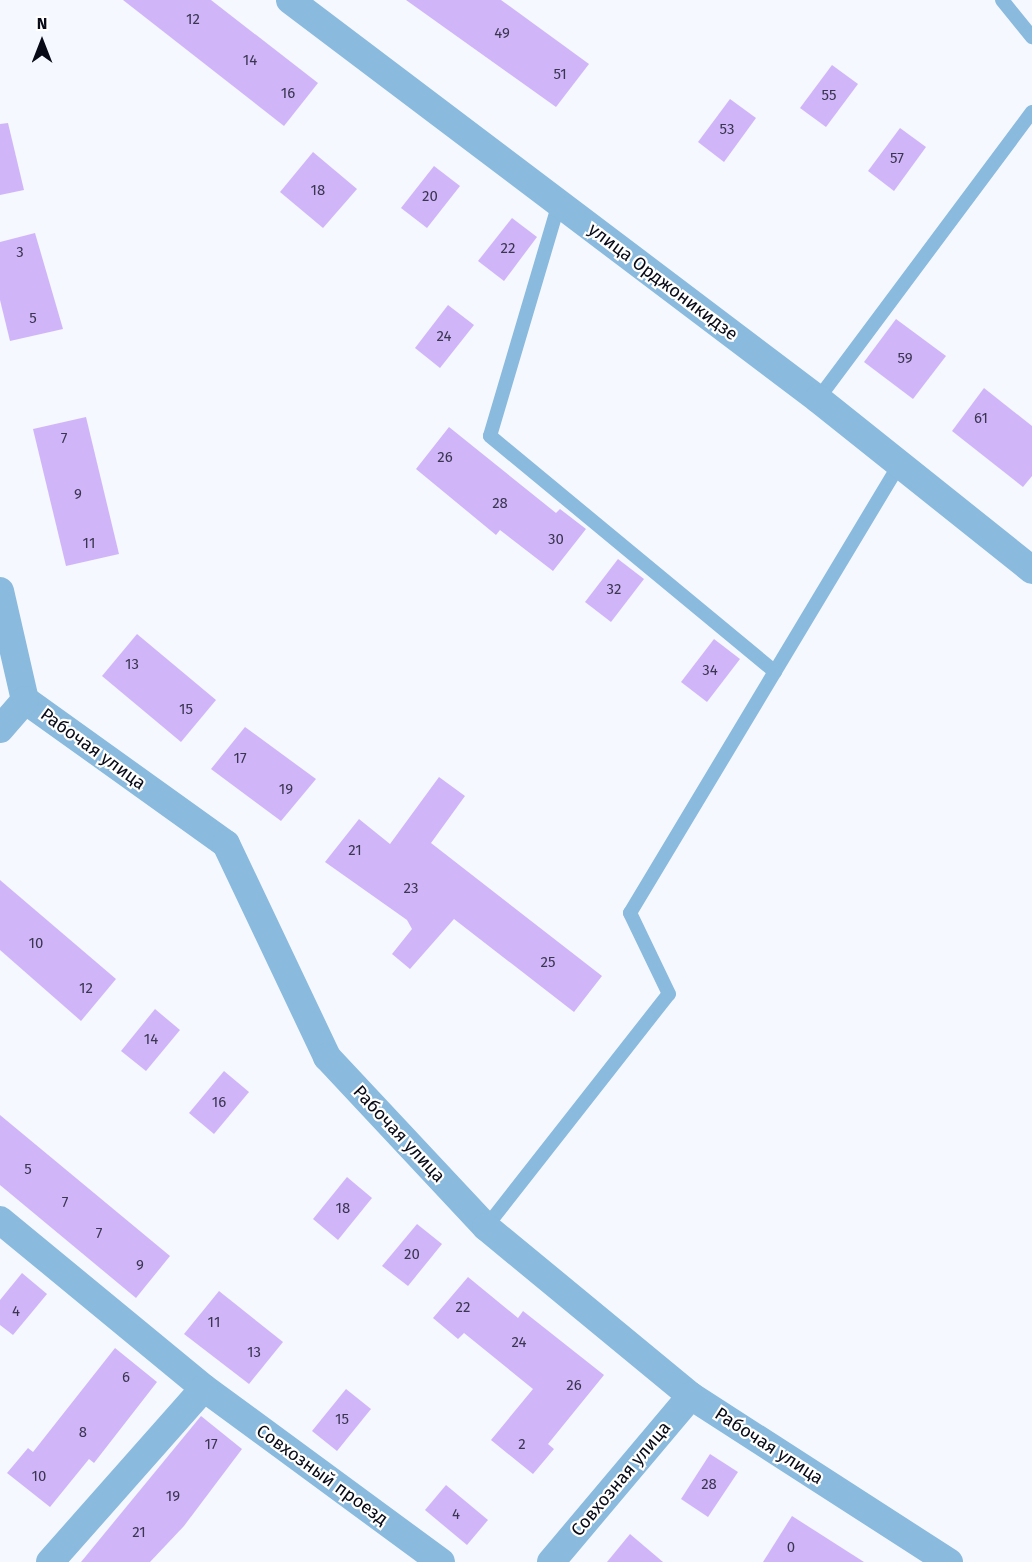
<!DOCTYPE html>
<html>
<head>
<meta charset="utf-8">
<style>
	body { margin:0 }
	#map { position:relative; width:1032px; height:1562px; overflow:hidden; background:#f5f8ff; font-family:"Fira Sans",sans-serif }
	div>[style] { position:absolute }
	[style*='--x'] { left:calc(var(--x)*1px); top:calc(var(--y)*1px); width:calc(var(--w)*1px); rotate:calc(var(--a)*1deg) }
	.building>* { inset:0; background:#d1b5f9 }
	.lane>* { height:14px; margin:-7px; padding:0 7px; transform-origin:7px; border-radius:7px; background:#8abadd }
	.street>* { height:28px; margin:-14px; padding:0 14px; transform-origin:14px; border-radius:14px; background:#8abadd }
	span { translate:-50% -50%; white-space:nowrap; text-align:center; line-height:1.15; -webkit-text-stroke:4.5px #fff; paint-order:stroke }
	.number-label { font-size:15px; color:#3a3650 }
	.number-label span { -webkit-text-stroke-width:0 }
	.street-label { font-size:18px; color:#080b17 }
	.north { position:absolute; left:12px; top:12px; width:60px; height:60px; -webkit-text-stroke:4px #fff; paint-order:stroke; rotate:0deg; font-size:16px; font-weight:700; line-height:24px; text-align:center; color:#080b17 }
	.north::after { content:''; display:block; margin:auto; width:21px; height:27px; background:#080b17; clip-path:polygon(50% 0,100% 100%,50% 72%,0 100%) }
</style>
</head>
<body>
<div id="map">
	<div class="building">
		<i style="clip-path:polygon(123px 0,211px 0,318px 83px,284px 126px)"></i>
		<i style="clip-path:polygon(406px 0,501px 0,589px 64px,556px 107px)"></i>
		<i style="clip-path:polygon(832px 65px,858px 84px,826px 127px,800px 108px)"></i>
		<i style="clip-path:polygon(730px 99px,756px 118px,724px 162px,698px 142px)"></i>
		<i style="clip-path:polygon(8px 123px,24px 190px,0 195px,0 124px)"></i>
		<i style="clip-path:polygon(900px 128px,926px 147px,894px 191px,868px 171px)"></i>
		<i style="clip-path:polygon(313px 152px,357px 189px,323px 228px,280px 192px)"></i>
		<i style="clip-path:polygon(434px 166px,460px 186px,427px 228px,401px 208px)"></i>
		<i style="clip-path:polygon(512px 218px,537px 237px,504px 281px,478px 261px)"></i>
		<i style="clip-path:polygon(35px 233px,63px 329px,10px 341px,0 300px,0 242px)"></i>
		<i style="clip-path:polygon(448px 305px,474px 325px,440px 368px,415px 348px)"></i>
		<i style="clip-path:polygon(896px 319px,946px 356px,913px 399px,864px 362px)"></i>
		<i style="clip-path:polygon(984px 388px,1032px 426px,1032px 476px,1023px 487px,952px 431px)"></i>
		<i style="clip-path:polygon(86px 417px,119px 554px,66px 566px,33px 429px)"></i>
		<i style="clip-path:polygon(449px 427px,556px 513px,560px 509px,586px 529px,553px 571px,500px 530px,496px 535px,416px 469px)"></i>
		<i style="clip-path:polygon(618px 559px,644px 579px,611px 622px,585px 602px)"></i>
		<i style="clip-path:polygon(137px 634px,216px 700px,181px 742px,102px 676px)"></i>
		<i style="clip-path:polygon(714px 639px,740px 659px,707px 702px,681px 682px)"></i>
		<i style="clip-path:polygon(245px 727px,316px 779px,281px 821px,211px 769px)"></i>
		<i style="clip-path:polygon(439px 777px,465px 796px,431px 843px,602px 976px,574px 1012px,454px 919px,410px 969px,392px 954px,412px 929px,407px 920px,325px 862px,359px 819px,390px 844px)"></i>
		<i style="clip-path:polygon(0 880px,116px 979px,81px 1021px,0 950px)"></i>
		<i style="clip-path:polygon(155px 1009px,180px 1030px,146px 1071px,121px 1051px)"></i>
		<i style="clip-path:polygon(224px 1071px,249px 1092px,214px 1134px,189px 1113px)"></i>
		<i style="clip-path:polygon(0 1115px,170px 1256px,136px 1298px,0 1185px)"></i>
		<i style="clip-path:polygon(347px 1177px,372px 1198px,338px 1240px,313px 1219px)"></i>
		<i style="clip-path:polygon(417px 1224px,442px 1244px,408px 1286px,382px 1266px)"></i>
		<i style="clip-path:polygon(22px 1273px,47px 1294px,13px 1335px,0 1325px,0 1300px)"></i>
		<i style="clip-path:polygon(468px 1277px,518px 1318px,523px 1311px,604px 1375px,548px 1444px,554px 1449px,533px 1474px,491px 1440px,533px 1389px,464px 1333px,458px 1339px,433px 1318px)"></i>
		<i style="clip-path:polygon(219px 1291px,283px 1342px,249px 1384px,184px 1334px)"></i>
		<i style="clip-path:polygon(115px 1348px,157px 1382px,94px 1463px,89px 1459px,50px 1507px,7px 1473px,28px 1448px,33px 1452px)"></i>
		<i style="clip-path:polygon(346px 1389px,371px 1409px,337px 1451px,312px 1431px)"></i>
		<i style="clip-path:polygon(201px 1416px,242px 1449px,184px 1526px,150px 1562px,81px 1562px)"></i>
		<i style="clip-path:polygon(710px 1454px,738px 1472px,708px 1517px,681px 1499px)"></i>
		<i style="clip-path:polygon(446px 1485px,488px 1520px,467px 1545px,425px 1510px)"></i>
		<i style="clip-path:polygon(792px 1516px,864px 1562px,763px 1562px)"></i>
		<i style="clip-path:polygon(630px 1534px,663px 1562px,607px 1562px)"></i>
	</div>
	<div class="lane">
		<i style="--x:1002;--y:0;--w:48;--a:51"></i>
		<i style="--x:559;--y:203;--w:243;--a:106.5"></i>
		<i style="--x:490;--y:436;--w:370;--a:39.6"></i>
		<i style="--x:818;--y:399;--w:358;--a:-53.3"></i>
		<i style="--x:486;--y:1227;--w:296;--a:-51.9"></i>
		<i style="--x:669;--y:994;--w:90;--a:-115.7"></i>
		<i style="--x:630;--y:913;--w:523;--a:-59.02"></i>
	</div>
	<div class="street">
		<i style="--x:290;--y:0;--w:662;--a:37.08"></i>
		<i style="--x:818;--y:399;--w:274;--a:38.6"></i>
		<i style="--x:0;--y:591;--w:112;--a:77.1"></i>
		<i style="--x:25;--y:700;--w:247;--a:35.6"></i>
		<i style="--x:226;--y:844;--w:236;--a:64.6"></i>
		<i style="--x:327;--y:1057;--w:233;--a:46.9"></i>
		<i style="--x:486;--y:1227;--w:266;--a:39.5"></i>
		<i style="--x:691;--y:1396;--w:307;--a:32.8"></i>
		<i style="--x:0;--y:729;--w:38;--a:-49"></i>
		<i style="--x:0;--y:1220;--w:264;--a:39.5"></i>
		<i style="--x:204;--y:1388;--w:294;--a:36.3"></i>
		<i style="--x:50;--y:1562;--w:232;--a:-48.5"></i>
		<i style="--x:551;--y:1562;--w:217;--a:-49.9"></i>
	</div>
	<div class="number-label">
		<span style="left:193px;top:20px">12</span>
		<span style="left:502px;top:34px">49</span>
		<span style="left:250px;top:61px">14</span>
		<span style="left:560px;top:75px">51</span>
		<span style="left:288px;top:94px">16</span>
		<span style="left:829px;top:96px">55</span>
		<span style="left:727px;top:130px">53</span>
		<span style="left:897px;top:159px">57</span>
		<span style="left:318px;top:191px">18</span>
		<span style="left:430px;top:197px">20</span>
		<span style="left:508px;top:249px">22</span>
		<span style="left:20px;top:253px">3</span>
		<span style="left:33px;top:319px">5</span>
		<span style="left:444px;top:337px">24</span>
		<span style="left:905px;top:359px">59</span>
		<span style="left:981px;top:419px">61</span>
		<span style="left:64px;top:439px">7</span>
		<span style="left:445px;top:458px">26</span>
		<span style="left:78px;top:495px">9</span>
		<span style="left:500px;top:504px">28</span>
		<span style="left:556px;top:540px">30</span>
		<span style="left:89px;top:544px">11</span>
		<span style="left:614px;top:590px">32</span>
		<span style="left:132px;top:665px">13</span>
		<span style="left:710px;top:671px">34</span>
		<span style="left:186px;top:710px">15</span>
		<span style="left:240px;top:759px">17</span>
		<span style="left:286px;top:790px">19</span>
		<span style="left:355px;top:851px">21</span>
		<span style="left:411px;top:889px">23</span>
		<span style="left:36px;top:944px">10</span>
		<span style="left:548px;top:963px">25</span>
		<span style="left:86px;top:989px">12</span>
		<span style="left:151px;top:1040px">14</span>
		<span style="left:219px;top:1103px">16</span>
		<span style="left:28px;top:1170px">5</span>
		<span style="left:65px;top:1203px">7</span>
		<span style="left:343px;top:1209px">18</span>
		<span style="left:99px;top:1234px">7</span>
		<span style="left:412px;top:1255px">20</span>
		<span style="left:140px;top:1266px">9</span>
		<span style="left:463px;top:1308px">22</span>
		<span style="left:16px;top:1312px">4</span>
		<span style="left:214px;top:1323px">11</span>
		<span style="left:519px;top:1343px">24</span>
		<span style="left:254px;top:1353px">13</span>
		<span style="left:126px;top:1378px">6</span>
		<span style="left:574px;top:1386px">26</span>
		<span style="left:342px;top:1420px">15</span>
		<span style="left:83px;top:1433px">8</span>
		<span style="left:211px;top:1445px">17</span>
		<span style="left:522px;top:1445px">2</span>
		<span style="left:39px;top:1477px">10</span>
		<span style="left:709px;top:1485px">28</span>
		<span style="left:173px;top:1497px">19</span>
		<span style="left:456px;top:1515px">4</span>
		<span style="left:139px;top:1533px">21</span>
		<span style="left:791px;top:1548px">0</span>
	</div>
	<div class="street-label">
		<span style="left:663px;top:282px;rotate:37deg">улица Орджоникидзе</span>
		<span style="left:93px;top:749px;rotate:36deg">Рабочая улица</span>
		<span style="left:399px;top:1134px;rotate:47deg">Рабочая улица</span>
		<span style="left:769px;top:1446px;rotate:33deg">Рабочая улица</span>
		<span style="left:322px;top:1475px;rotate:36deg">Совхозный проезд</span>
		<span style="left:621px;top:1479px;rotate:-50deg">Совхозная улица</span>
	</div>
	<div class="north">N</div>
</div>
</body>
</html>
